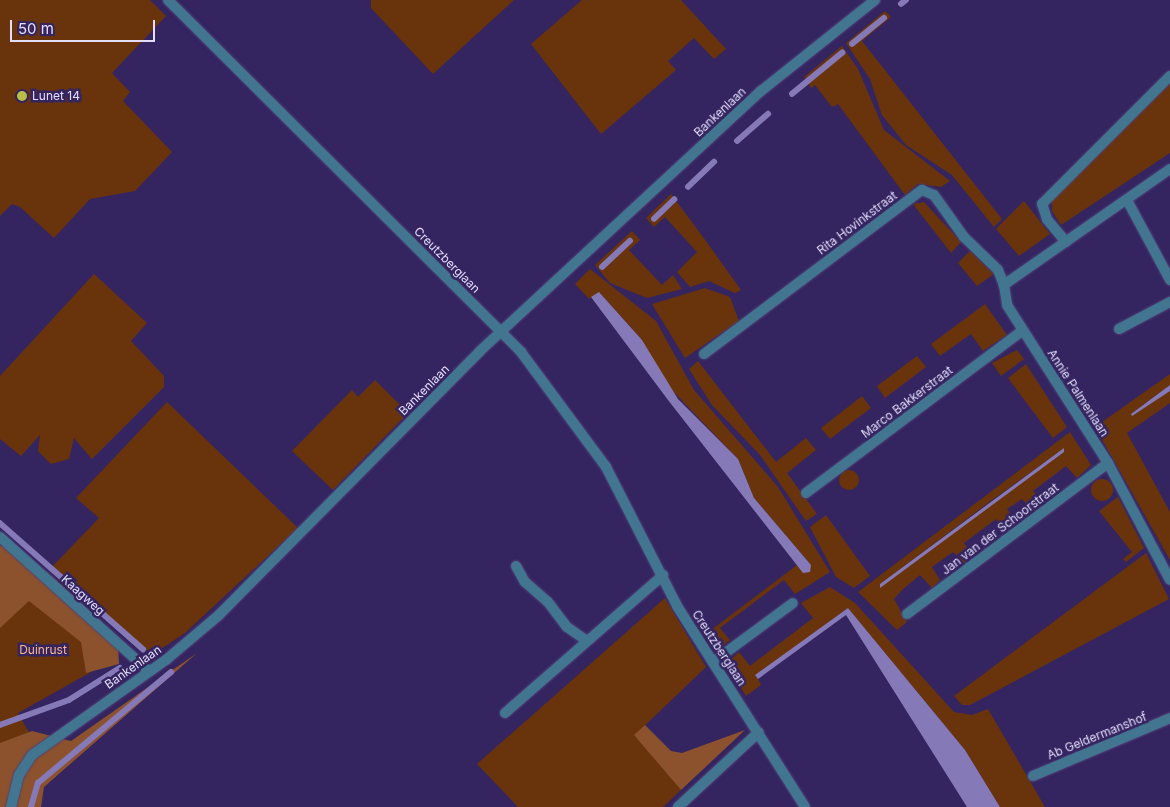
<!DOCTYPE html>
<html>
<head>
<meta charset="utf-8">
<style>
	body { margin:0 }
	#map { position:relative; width:1170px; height:807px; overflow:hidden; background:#342460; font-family:Inter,sans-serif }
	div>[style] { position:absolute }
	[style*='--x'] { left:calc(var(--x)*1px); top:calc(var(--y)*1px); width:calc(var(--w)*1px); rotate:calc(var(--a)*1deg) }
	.green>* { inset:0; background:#69340c }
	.round { border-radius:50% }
	.forest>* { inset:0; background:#8c522d }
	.water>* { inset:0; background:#8579b7 }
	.stream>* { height:5.5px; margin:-2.75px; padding:0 2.75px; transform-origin:2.75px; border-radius:2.75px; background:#8579b7 }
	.roads { filter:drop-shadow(0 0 1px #504279) drop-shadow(0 0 1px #504279) }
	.street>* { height:10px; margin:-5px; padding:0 5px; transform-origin:5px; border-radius:5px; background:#427690 }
	.dots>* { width:14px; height:14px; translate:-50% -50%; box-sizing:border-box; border:2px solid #342460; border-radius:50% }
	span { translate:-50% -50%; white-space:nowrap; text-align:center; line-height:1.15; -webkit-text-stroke:5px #342460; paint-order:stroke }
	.poi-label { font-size:12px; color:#e2defc }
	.left { translate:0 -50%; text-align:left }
	.street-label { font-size:12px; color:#e2defc }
	.park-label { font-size:12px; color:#fab58b }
	.scale { position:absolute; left:10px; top:20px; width:145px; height:22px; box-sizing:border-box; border:2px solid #e2defc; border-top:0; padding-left:6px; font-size:15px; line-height:18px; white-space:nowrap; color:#e2defc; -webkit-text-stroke:4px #342460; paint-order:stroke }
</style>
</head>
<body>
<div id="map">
	<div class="green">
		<i style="clip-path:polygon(0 0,150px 0,166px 16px,112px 73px,130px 92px,123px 101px,172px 152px,135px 191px,90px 199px,54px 238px,20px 207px,12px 204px,0 216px)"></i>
		<i style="clip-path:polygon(371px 0,514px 0,433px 74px,371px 8px)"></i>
		<i style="clip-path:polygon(582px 0,681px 0,726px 49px,714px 59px,694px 38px,668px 61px,676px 70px,601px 134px,531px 44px)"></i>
		<i style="clip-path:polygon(885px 11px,891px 17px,862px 41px,1002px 219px,994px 227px,952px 175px,906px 145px,882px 115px,870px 79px,846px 43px)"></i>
		<i style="clip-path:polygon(842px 46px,858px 69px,884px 130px,950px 181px,941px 187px,918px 184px,905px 195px,838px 104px,832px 107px,815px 85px,811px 88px,804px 77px)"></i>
		<i style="clip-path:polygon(1170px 82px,1170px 153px,1061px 225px,1052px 211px,1052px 199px)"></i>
		<i style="clip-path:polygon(671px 194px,706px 241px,741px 290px,735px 293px,709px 281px,690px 287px,677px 272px,697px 252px,665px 217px,654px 227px,646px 218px)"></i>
		<i style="clip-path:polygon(1024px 201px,1050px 234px,1019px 256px,996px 229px)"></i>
		<i style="clip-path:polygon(924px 202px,961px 242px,951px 253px,913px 204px)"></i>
		<i style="clip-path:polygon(632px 231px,640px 240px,629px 250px,662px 285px,673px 275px,682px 289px,647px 298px,610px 283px,595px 265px)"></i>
		<i style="clip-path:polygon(970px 251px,994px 274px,977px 286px,958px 263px)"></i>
		<i style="clip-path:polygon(590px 269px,656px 321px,694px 390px,778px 487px,830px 572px,795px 594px,784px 580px,720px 628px,730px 640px,717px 650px,706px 634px,797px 565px,804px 573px,811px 565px,754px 498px,738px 459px,667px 385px,642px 340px,599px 292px,589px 299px,575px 284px)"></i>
		<i style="clip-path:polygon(94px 274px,147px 323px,131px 341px,164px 376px,164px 387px,92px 459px,74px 438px,69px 459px,51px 464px,38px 451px,40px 435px,21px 456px,0 439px,0 376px)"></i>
		<i style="clip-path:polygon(705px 288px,730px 297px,739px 321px,685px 358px,652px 304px)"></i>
		<i style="clip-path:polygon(985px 304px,1007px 335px,983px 351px,971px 334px,940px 356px,931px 344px)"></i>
		<i style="clip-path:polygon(1017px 350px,1024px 359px,1001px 376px,992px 363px)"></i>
		<i style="clip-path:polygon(917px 356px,926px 367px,885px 398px,877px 386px)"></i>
		<i style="clip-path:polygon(698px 361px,776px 462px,806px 438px,816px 450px,787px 473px,817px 514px,806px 521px,760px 455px,712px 405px,689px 369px)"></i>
		<i style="clip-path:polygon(1026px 364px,1067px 427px,1053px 438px,1008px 378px)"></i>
		<i style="clip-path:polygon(1170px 374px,1170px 385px,1131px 414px,1170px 391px,1170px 403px,1127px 433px,1170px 512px,1170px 560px,1095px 427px)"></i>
		<i style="clip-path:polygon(375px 380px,408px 413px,333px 490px,292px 451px,352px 390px,358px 397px)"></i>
		<i style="clip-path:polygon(862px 396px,871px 408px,830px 439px,821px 428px)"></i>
		<i style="clip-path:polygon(167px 402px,298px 528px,185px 633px,155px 653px,137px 647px,50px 569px,99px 518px,76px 498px)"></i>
		<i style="clip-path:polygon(evenodd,1070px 432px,1091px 465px,1077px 478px,1066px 466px,1033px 491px,1043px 503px,1034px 512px,1022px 499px,1007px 509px,1016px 522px,1005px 530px,996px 519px,964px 543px,972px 555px,964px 563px,953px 552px,932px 567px,940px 580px,932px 588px,920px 575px,902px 590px,894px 599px,907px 622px,897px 630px,858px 592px,1070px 432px,1064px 448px,880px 584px,992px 500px,1064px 448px)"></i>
		<i class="round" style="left:839px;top:470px;width:20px;height:20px"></i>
		<i class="round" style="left:1091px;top:479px;width:22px;height:22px"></i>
		<i style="clip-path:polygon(1118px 497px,1144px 548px,1126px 562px,1123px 559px,1132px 552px,1099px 511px)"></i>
		<i style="clip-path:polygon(826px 515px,870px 576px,854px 588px,836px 577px,810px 527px)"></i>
		<i style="clip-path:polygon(0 549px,116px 658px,18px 713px,35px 743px,0 776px)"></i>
		<i style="clip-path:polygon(1146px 553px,1169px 599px,970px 705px,962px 705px,954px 696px)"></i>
		<i style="clip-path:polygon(830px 587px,855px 603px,954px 712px,972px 715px,988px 709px,1045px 807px,1000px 807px,965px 750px,848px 608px,756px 675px,761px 685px,746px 696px,726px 664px,739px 652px,750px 666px,813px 618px,801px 603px)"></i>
		<i style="clip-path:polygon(665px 598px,706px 667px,635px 735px,681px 790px,663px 807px,518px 807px,477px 764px)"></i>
	</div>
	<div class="forest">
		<i style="clip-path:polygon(0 545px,47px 572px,79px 599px,118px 646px,119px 664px,86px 673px,81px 642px,29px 601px,0 628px)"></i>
		<i style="clip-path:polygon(197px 653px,44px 787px,41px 807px,0 807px,0 743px,32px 731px,71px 741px)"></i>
		<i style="clip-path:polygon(645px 725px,671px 751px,682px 753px,745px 730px,681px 790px,634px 735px)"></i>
	</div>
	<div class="water">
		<i style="clip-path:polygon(599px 292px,642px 340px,678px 399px,738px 459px,754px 498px,811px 565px,810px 572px,803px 573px,668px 400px,591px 297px)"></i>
		<i style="clip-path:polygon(1170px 385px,1170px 391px,1132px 416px,1131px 414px)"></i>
		<i style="clip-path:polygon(1064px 448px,1064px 452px,880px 588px,880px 584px)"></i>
		<i style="clip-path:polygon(848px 608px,965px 750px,1000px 807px,967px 807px,846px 615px,758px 679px,755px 675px)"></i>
	</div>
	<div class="stream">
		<i style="--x:901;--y:4;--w:6;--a:-39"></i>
		<i style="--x:852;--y:44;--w:41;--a:-39.1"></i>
		<i style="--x:792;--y:94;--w:65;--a:-39.4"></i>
		<i style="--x:737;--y:141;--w:41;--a:-41.1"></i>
		<i style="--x:688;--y:187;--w:36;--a:-44"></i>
		<i style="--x:654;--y:219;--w:28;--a:-44"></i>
		<i style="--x:602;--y:267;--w:38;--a:-43"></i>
		<i style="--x:0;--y:523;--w:191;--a:41.4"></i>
		<i style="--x:0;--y:725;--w:73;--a:-19.9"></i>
		<i style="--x:69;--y:700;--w:60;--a:-32.1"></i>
		<i style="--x:31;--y:807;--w:25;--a:-74"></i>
		<i style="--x:38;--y:783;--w:173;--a:-39.8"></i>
	</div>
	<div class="roads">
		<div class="street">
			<i style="--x:168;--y:0;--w:499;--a:44.9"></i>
			<i style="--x:521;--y:352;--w:143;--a:53.5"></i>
			<i style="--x:606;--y:467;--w:156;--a:62.9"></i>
			<i style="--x:677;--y:606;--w:238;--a:57.5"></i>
			<i style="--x:1170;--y:169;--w:203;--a:145.1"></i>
			<i style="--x:1004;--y:285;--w:20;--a:81"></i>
			<i style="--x:1007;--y:305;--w:188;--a:57.4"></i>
			<i style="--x:1108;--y:463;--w:132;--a:62.1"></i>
			<i style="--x:1127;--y:200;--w:91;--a:61.7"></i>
			<i style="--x:1066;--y:242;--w:30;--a:-130"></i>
			<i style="--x:1047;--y:219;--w:16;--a:-108"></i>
			<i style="--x:1042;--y:204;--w:181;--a:-45"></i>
			<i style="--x:1119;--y:329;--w:58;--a:-27.9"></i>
			<i style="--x:704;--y:354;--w:273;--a:-37"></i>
			<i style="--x:922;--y:190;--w:13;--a:23"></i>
			<i style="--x:934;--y:195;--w:52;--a:54.5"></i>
			<i style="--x:964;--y:237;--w:47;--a:44.1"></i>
			<i style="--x:998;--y:270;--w:16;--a:68"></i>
			<i style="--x:806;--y:493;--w:270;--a:-36.9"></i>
			<i style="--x:0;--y:537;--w:200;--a:42"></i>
			<i style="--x:516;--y:566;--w:18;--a:61"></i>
			<i style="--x:525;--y:582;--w:30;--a:41"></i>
			<i style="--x:548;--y:602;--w:31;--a:53"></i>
			<i style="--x:567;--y:627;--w:24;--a:35"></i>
			<i style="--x:907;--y:614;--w:251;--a:-36.9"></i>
			<i style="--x:713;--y:662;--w:99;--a:-36.4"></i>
			<i style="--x:505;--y:713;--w:210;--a:-41.1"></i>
			<i style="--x:1033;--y:776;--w:149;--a:-22.9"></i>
			<i style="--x:11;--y:807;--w:33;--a:-76"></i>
			<i style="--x:19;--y:775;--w:24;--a:-57"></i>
			<i style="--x:32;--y:755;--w:166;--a:-35.4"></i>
			<i style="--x:167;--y:659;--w:68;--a:-40.2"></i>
			<i style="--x:219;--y:615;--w:371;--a:-45.3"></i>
			<i style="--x:480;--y:351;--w:383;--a:-42.8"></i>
			<i style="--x:761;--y:91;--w:146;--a:-38.6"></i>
			<i style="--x:678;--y:807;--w:110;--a:-42.8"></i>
		</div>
	</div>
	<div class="dots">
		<i style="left:22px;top:96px;background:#bac045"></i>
	</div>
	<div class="poi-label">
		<span class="left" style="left:32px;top:96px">Lunet 14</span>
	</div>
	<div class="street-label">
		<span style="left:720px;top:112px;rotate:-43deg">Bankenlaan</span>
		<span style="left:857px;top:223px;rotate:-37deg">Rita Hovinkstraat</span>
		<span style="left:447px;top:260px;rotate:45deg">Creutzberglaan</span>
		<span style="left:424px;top:390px;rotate:-45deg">Bankenlaan</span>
		<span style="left:1078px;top:393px;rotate:57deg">Annie Palmenlaan</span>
		<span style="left:907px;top:402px;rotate:-37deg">Marco Bakkerstraat</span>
		<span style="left:1000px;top:529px;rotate:-37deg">Jan van der Schoorstraat</span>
		<span style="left:83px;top:595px;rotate:42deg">Kaagweg</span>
		<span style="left:719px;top:648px;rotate:57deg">Creutzberglaan</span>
		<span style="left:133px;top:667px;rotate:-35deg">Bankenlaan</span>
		<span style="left:1097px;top:736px;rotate:-22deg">Ab Geldermanshof</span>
	</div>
	<div class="park-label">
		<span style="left:43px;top:650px">Duinrust</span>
	</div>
	<div class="scale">50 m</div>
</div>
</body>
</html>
